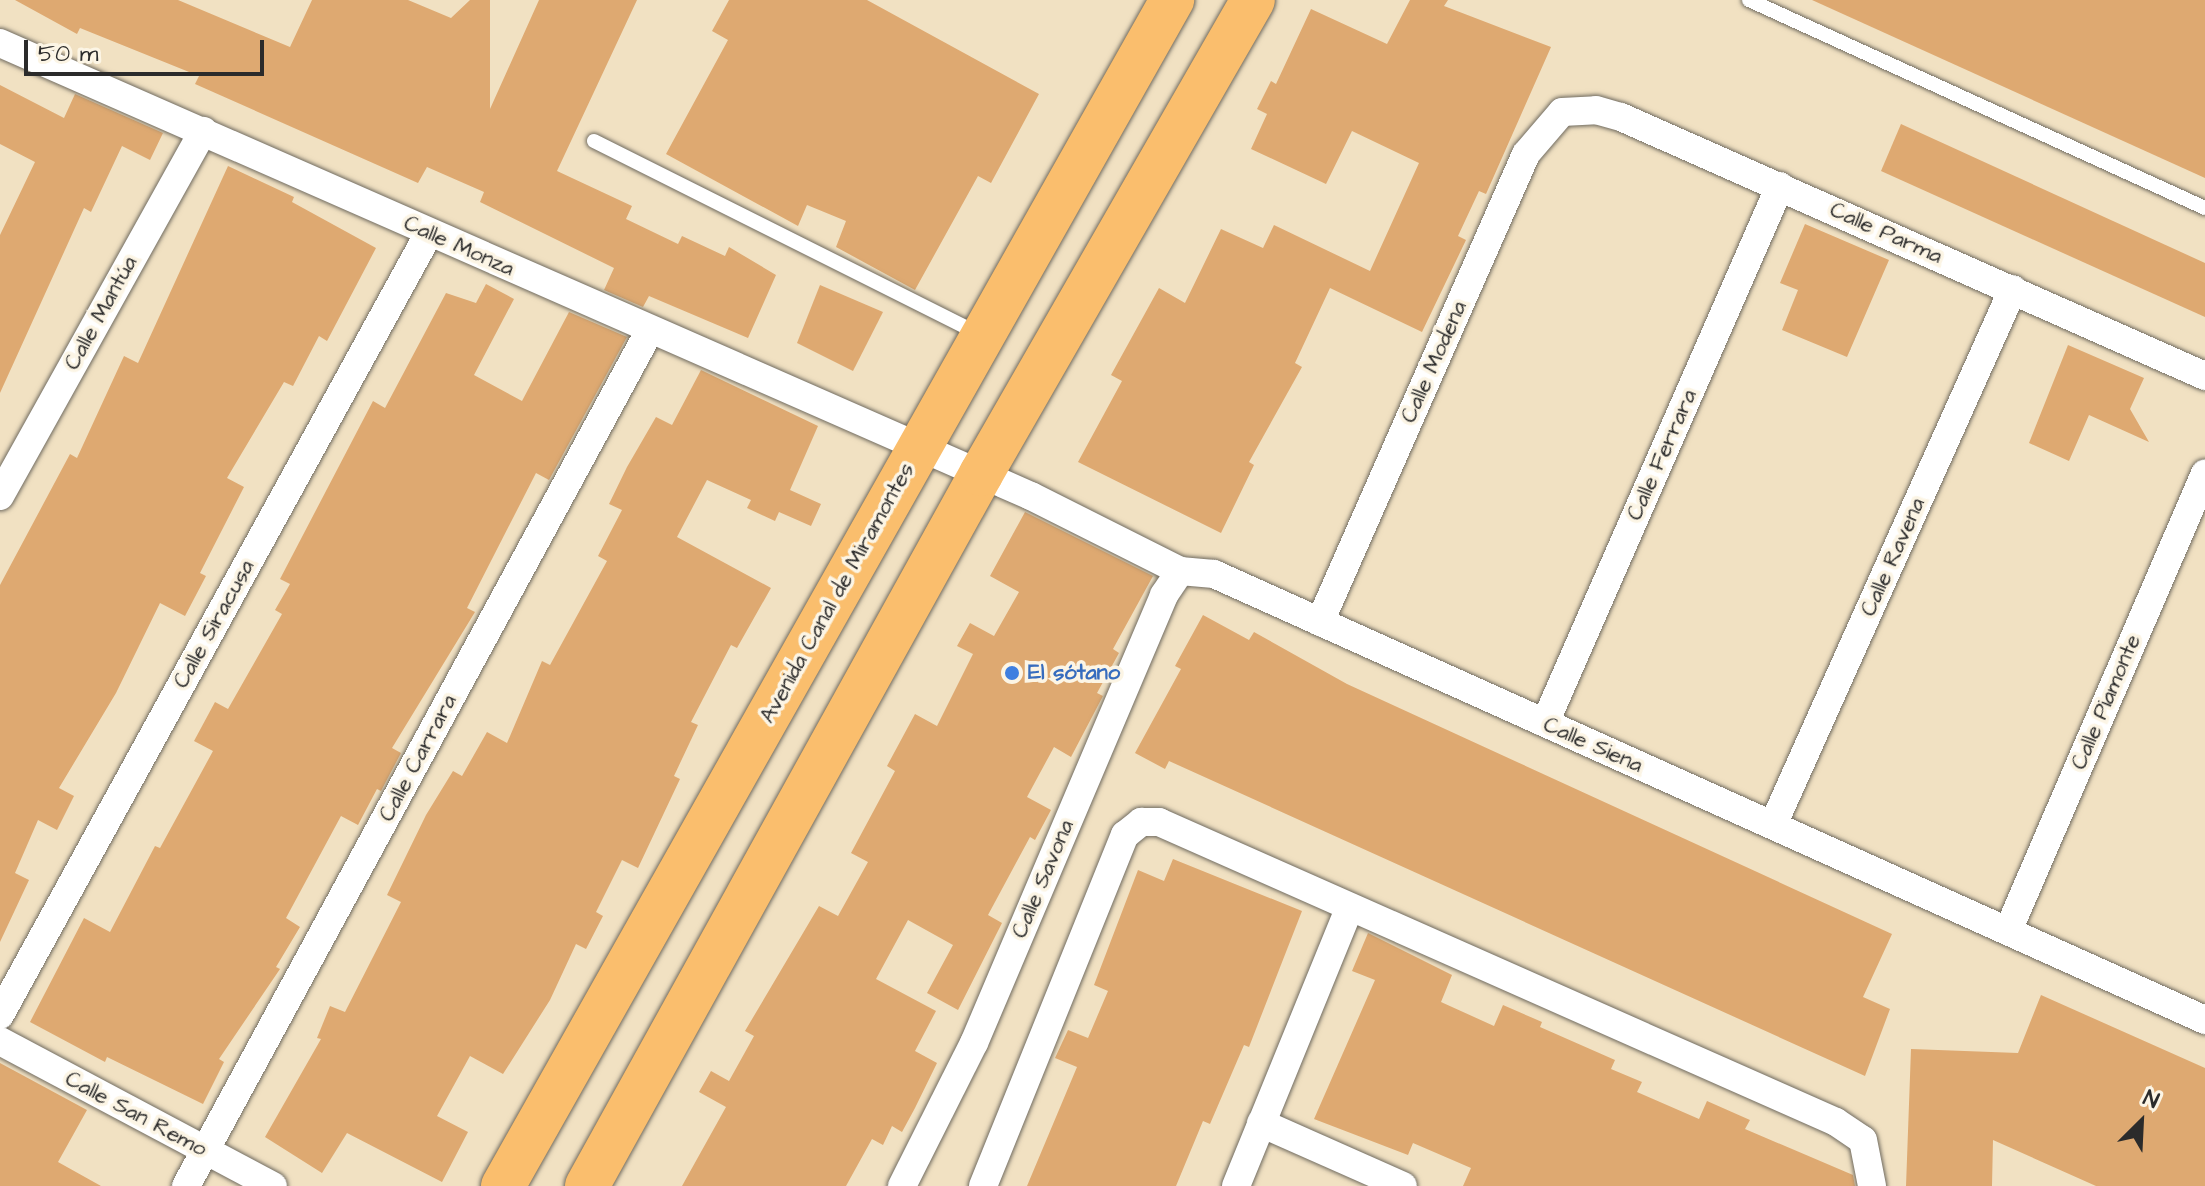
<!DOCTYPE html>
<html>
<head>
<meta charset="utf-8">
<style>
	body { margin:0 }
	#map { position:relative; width:2205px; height:1186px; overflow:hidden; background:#f1e1c2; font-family:"Architects Daughter",sans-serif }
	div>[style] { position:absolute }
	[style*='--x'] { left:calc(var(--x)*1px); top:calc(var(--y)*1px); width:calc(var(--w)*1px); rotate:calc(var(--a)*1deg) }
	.building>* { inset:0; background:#dea971 }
	.roads { filter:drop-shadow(0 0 2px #706b60) drop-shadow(0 0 2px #706b60) }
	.lane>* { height:14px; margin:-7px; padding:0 7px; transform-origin:7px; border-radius:7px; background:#fff }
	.street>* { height:28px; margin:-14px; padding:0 14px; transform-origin:14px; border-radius:14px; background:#fff }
	.primary>* { height:44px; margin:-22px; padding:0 22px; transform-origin:22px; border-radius:22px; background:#fabe6d }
	.dots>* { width:22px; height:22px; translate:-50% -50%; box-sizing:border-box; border:4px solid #fcf5e5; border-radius:50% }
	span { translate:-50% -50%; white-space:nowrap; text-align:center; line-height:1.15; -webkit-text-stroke:7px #fcf5e5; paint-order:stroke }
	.street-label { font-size:22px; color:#2b2b2b }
	.shop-label { font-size:22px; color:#366cbe; font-weight:700 }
	.left { translate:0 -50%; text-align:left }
	.north { position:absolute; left:2101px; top:1082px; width:80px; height:80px; -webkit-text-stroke:6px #fcf5e5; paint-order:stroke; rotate:24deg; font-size:22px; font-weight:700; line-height:32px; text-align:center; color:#2b2b2b }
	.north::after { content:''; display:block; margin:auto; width:28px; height:36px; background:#2b2b2b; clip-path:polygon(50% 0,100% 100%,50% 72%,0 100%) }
	.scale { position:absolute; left:24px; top:40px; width:240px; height:36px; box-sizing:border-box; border:4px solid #2b2b2b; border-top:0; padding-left:10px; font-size:24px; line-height:28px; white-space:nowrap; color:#2b2b2b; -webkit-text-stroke:6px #fcf5e5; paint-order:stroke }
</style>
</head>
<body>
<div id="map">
	<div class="building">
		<i style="clip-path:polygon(15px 0,178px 0,290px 47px,312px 0,408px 0,451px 18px,470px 0,490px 0,490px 109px,539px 0,637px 0,557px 171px,632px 206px,626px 219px,678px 244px,682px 236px,725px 256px,729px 247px,776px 275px,748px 338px,649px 296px,643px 307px,604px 290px,614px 268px,480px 202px,484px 192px,427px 167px,418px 183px,195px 84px,199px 76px,80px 28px,77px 34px)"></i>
		<i style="clip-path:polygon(729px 0,867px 0,1039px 94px,991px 183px,978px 176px,915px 290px,836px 247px,846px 221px,807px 205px,798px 226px,666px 154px,728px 40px,712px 31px)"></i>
		<i style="clip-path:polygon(1410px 0,1448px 0,1444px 6px,1551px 47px,1486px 194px,1479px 191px,1458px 236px,1466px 240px,1422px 332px,1330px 288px,1295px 363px,1302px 367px,1249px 462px,1254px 465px,1221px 533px,1078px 462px,1122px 381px,1111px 375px,1159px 288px,1185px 303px,1221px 229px,1263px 248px,1274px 225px,1370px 271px,1419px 163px,1352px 131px,1326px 184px,1251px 149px,1267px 114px,1257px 109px,1271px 81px,1276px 84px,1311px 9px,1387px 44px)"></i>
		<i style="clip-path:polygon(1812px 0,2205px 0,2205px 178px)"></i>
		<i style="clip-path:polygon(0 85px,64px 118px,75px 94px,163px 133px,150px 160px,122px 146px,91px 212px,84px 208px,0 393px,0 235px,35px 162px,0 144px)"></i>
		<i style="clip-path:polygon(1901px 124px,2205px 263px,2205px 317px,1881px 171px)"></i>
		<i style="clip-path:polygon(228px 166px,294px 197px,292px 202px,376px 248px,327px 341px,319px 336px,293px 386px,284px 382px,227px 478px,244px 487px,200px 573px,206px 576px,185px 616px,160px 603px,116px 693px,59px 788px,74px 796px,57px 830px,38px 820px,15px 873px,29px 880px,0 942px,0 585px,70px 454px,77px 458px,124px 356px,138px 363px)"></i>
		<i style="clip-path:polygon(1805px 224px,1889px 260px,1847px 357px,1782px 330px,1798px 290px,1780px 283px)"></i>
		<i style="clip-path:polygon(486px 284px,514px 299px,474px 375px,522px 401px,569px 312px,627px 337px,549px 480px,536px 473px,467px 608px,475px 612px,392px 748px,401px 753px,381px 791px,377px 789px,358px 825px,341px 816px,286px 918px,300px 927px,276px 967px,280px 969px,219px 1059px,224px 1062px,203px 1104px,107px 1057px,105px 1062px,30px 1022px,84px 918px,110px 932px,155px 846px,160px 848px,189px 795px,213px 751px,194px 741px,215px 702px,228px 709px,282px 614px,275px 610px,290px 584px,280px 579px,373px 401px,385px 408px,446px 293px,476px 303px)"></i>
		<i style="clip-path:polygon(820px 285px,883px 312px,853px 371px,797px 343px)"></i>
		<i style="clip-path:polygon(2068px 345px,2144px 378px,2130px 409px,2149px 442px,2089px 415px,2069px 461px,2029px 443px)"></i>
		<i style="clip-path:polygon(701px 370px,818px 426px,790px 490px,821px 504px,811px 526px,779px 512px,775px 521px,747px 508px,751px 500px,707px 480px,677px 537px,771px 588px,737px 648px,731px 645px,691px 722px,698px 725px,674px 776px,680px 779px,638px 868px,622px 860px,596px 912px,603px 916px,586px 949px,576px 944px,550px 1000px,503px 1074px,470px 1056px,437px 1116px,468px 1132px,442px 1182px,347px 1133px,322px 1173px,265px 1137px,321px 1039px,317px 1038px,330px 1006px,345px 1012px,401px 902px,387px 895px,426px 815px,453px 771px,462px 776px,487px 732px,507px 743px,542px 661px,550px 665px,607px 561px,598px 556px,622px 510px,609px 504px,627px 467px,656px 417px,672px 425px)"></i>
		<i style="clip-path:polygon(1025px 512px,1153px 576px,1113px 649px,1119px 653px,1097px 693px,1103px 696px,1071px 757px,1054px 747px,1027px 797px,1051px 810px,1035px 840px,1030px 837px,988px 915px,1002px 923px,958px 1010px,927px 993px,953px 945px,908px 920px,876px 979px,936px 1011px,915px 1051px,937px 1063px,915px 1108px,902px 1132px,892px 1126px,883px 1145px,872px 1139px,846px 1186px,682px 1186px,726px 1107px,699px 1092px,711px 1071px,729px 1081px,754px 1036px,745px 1031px,819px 906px,838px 916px,868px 862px,851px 853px,895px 771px,887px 766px,915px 714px,937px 726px,973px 654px,957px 646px,970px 623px,994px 636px,1019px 592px,990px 576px)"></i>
		<i style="clip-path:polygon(1203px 615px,1249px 640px,1254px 632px,1347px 684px,1892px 934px,1863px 997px,1890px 1009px,1865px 1076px,1169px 761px,1165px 769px,1135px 753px,1181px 669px,1175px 666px)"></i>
		<i style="clip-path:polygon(1173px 859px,1302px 911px,1249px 1047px,1244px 1045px,1210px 1124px,1203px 1121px,1176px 1186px,1027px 1186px,1077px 1067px,1055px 1058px,1068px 1030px,1088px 1038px,1108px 991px,1094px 985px,1138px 870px,1164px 881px)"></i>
		<i style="clip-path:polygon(1368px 933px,1452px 975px,1441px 1002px,1494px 1026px,1503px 1005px,1542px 1022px,1540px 1027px,1615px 1060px,1611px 1069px,1642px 1082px,1637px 1092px,1699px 1119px,1707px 1101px,1750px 1120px,1745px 1129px,1853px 1175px,1855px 1186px,1463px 1186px,1471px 1168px,1413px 1143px,1408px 1155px,1314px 1119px,1375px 980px,1352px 971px)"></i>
		<i style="clip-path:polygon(2041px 995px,2205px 1068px,2205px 1186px,2096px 1186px,1993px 1140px,1992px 1186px,1906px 1186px,1911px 1049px,2018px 1053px)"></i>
		<i style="clip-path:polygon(0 1063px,87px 1110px,58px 1162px,101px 1186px,0 1186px)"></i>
	</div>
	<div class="roads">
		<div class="lane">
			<i style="--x:1749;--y:0;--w:501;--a:24.52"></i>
			<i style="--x:594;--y:141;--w:432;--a:26.6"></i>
		</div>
		<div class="street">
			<i style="--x:0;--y:43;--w:1126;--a:23.72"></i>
			<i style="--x:1031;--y:496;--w:167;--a:26.7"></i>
			<i style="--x:1180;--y:571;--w:34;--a:5"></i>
			<i style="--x:1214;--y:574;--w:1087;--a:24.23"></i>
			<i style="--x:0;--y:496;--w:418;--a:-60.9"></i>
			<i style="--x:1320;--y:622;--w:511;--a:-66.24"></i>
			<i style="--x:1526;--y:154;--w:55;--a:-49.4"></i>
			<i style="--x:1562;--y:112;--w:34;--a:-3"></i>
			<i style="--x:1596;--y:110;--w:26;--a:16"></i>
			<i style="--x:1621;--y:117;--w:639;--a:23.92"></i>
			<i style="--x:1545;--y:723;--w:586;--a:-66.37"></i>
			<i style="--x:1773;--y:825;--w:587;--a:-65.88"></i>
			<i style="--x:2008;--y:931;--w:498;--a:-66.7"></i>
			<i style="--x:0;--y:1015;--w:892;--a:-61.25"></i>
			<i style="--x:0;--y:1041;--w:309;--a:28"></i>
			<i style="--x:1261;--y:1123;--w:155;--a:23.9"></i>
			<i style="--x:186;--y:1186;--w:974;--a:-61.54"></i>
			<i style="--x:902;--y:1186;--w:160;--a:-63.3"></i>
			<i style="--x:974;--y:1043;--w:487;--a:-67"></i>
			<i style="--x:1164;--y:595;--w:29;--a:-56"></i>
			<i style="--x:983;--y:1186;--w:379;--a:-68"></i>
			<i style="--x:1125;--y:835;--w:21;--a:-39"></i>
			<i style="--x:1141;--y:822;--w:18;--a:0"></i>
			<i style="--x:1159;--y:822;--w:740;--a:23.9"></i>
			<i style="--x:1836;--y:1122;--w:32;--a:34"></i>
			<i style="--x:1863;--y:1140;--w:47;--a:78.9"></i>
			<i style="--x:1236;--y:1186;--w:301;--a:-67.8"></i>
		</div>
		<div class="primary">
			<i style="--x:503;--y:1186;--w:1362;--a:-60.57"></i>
			<i style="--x:587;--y:1186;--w:814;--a:-61.04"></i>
			<i style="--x:981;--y:474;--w:546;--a:-60.15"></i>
		</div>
	</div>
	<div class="dots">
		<i style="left:1012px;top:673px;background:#3f7fe0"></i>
	</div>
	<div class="street-label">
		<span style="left:1886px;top:233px;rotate:24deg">Calle Parma</span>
		<span style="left:459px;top:246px;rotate:24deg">Calle Monza</span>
		<span style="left:101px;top:313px;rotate:-61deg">Calle Mantúa</span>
		<span style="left:1434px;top:362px;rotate:-66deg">Calle Modena</span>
		<span style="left:1662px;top:455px;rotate:-66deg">Calle Ferrara</span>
		<span style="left:1893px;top:557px;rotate:-66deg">Calle Ravena</span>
		<span style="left:837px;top:593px;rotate:-61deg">Avenida Canal de Miramontes</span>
		<span style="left:214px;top:624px;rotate:-61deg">Calle Siracusa</span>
		<span style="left:2106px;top:702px;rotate:-67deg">Calle Piamonte</span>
		<span style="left:1593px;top:745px;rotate:24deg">Calle Siena</span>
		<span style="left:418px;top:758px;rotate:-62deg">Calle Carrara</span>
		<span style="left:1043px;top:879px;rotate:-67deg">Calle Savona</span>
		<span style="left:136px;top:1114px;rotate:28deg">Calle San Remo</span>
	</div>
	<div class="shop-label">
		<span class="left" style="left:1028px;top:673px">El sótano</span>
	</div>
	<div class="north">N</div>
	<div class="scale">50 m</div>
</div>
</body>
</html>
